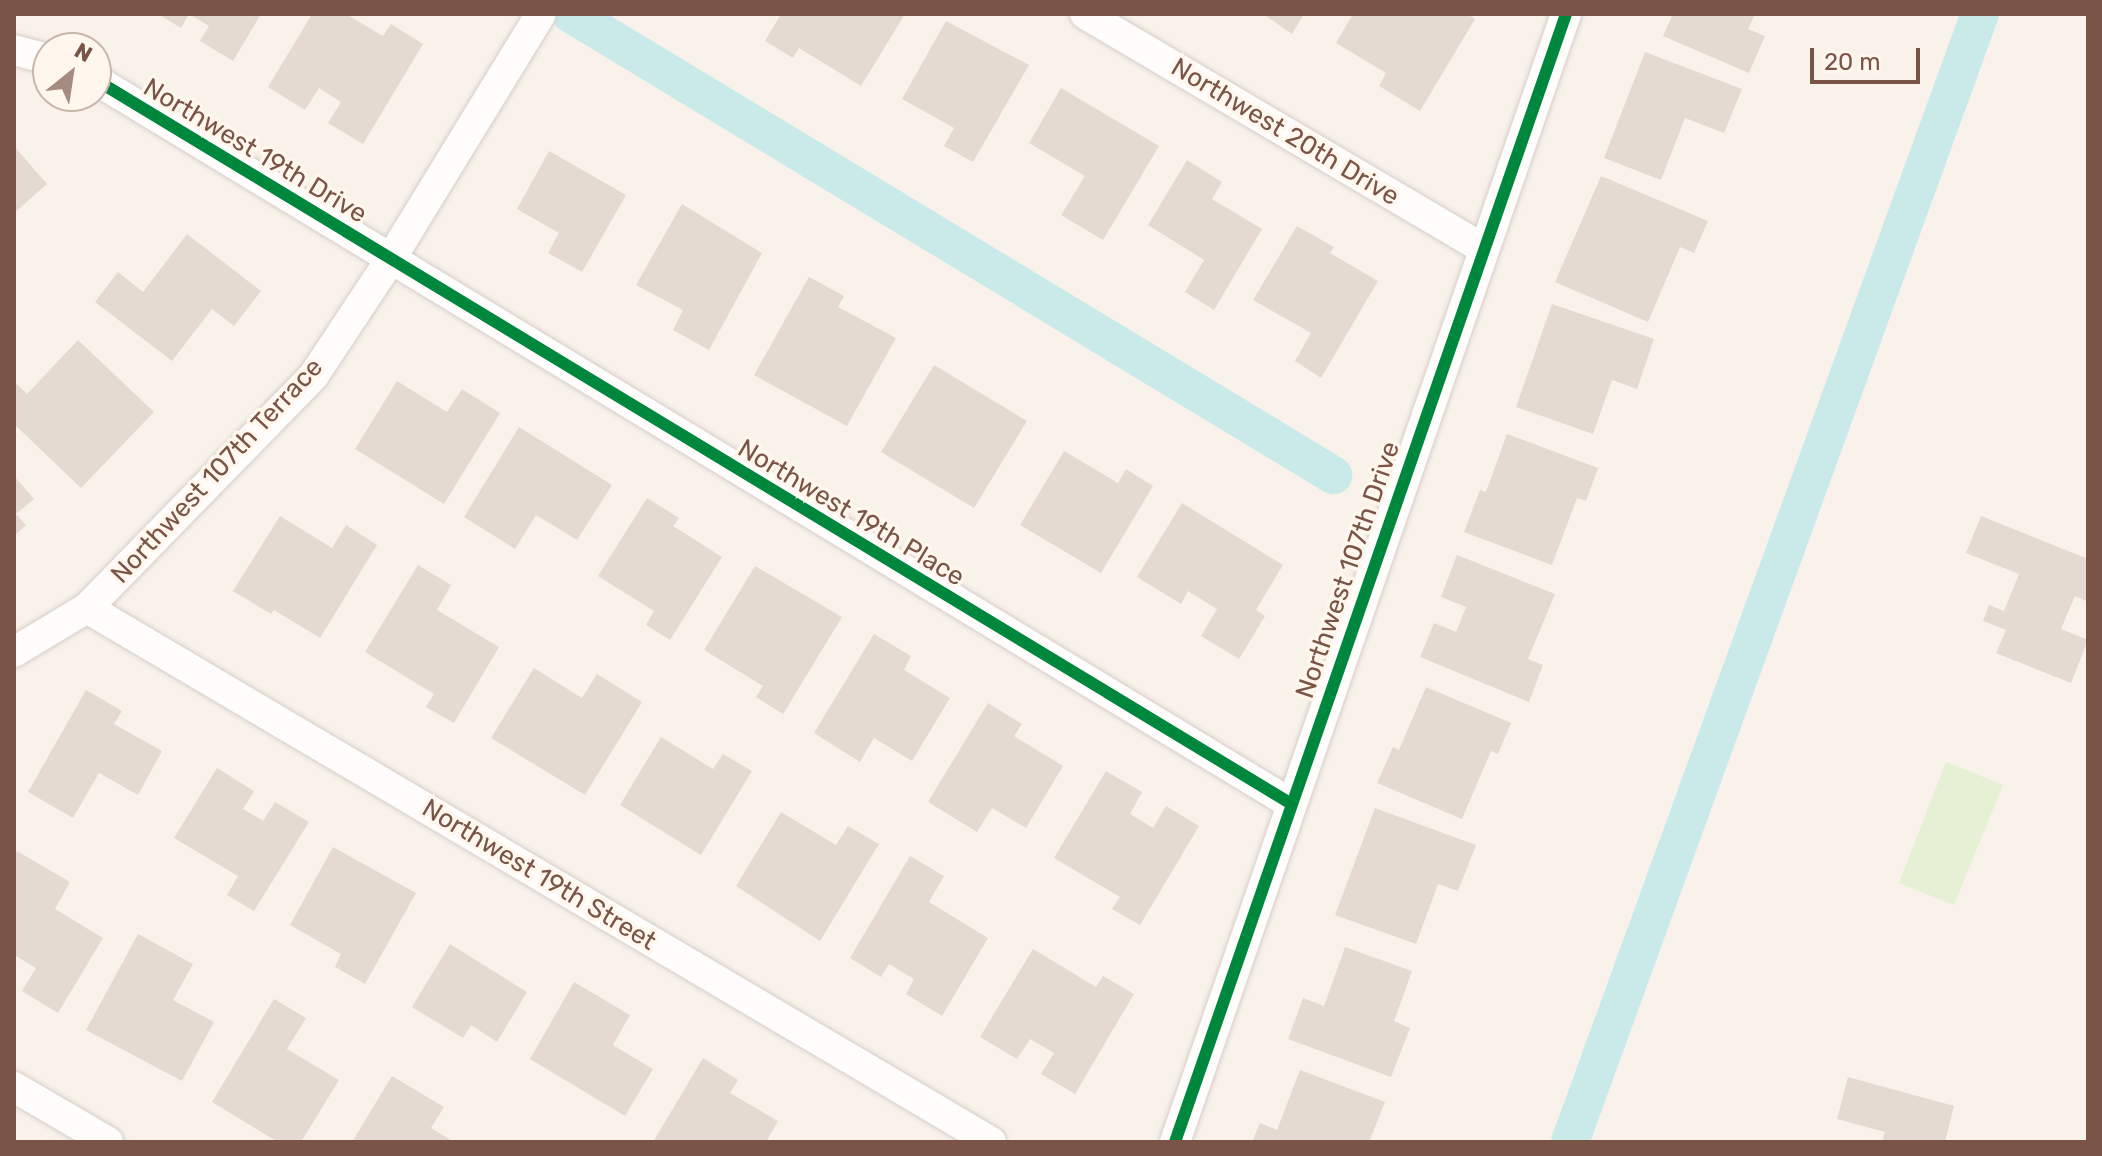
<!DOCTYPE html>
<html>
<head>
<meta charset="utf-8">
<style>
	body { margin:0 }
	#map { position:relative; width:2102px; height:1156px; overflow:hidden; background:#f8f2eb; font-family:Rubik,sans-serif }
	div>[style] { position:absolute }
	[style*='--x'] { left:calc(var(--x)*1px); top:calc(var(--y)*1px); width:calc(var(--w)*1px); rotate:calc(var(--a)*1deg) }
	.green>* { inset:0; background:#e6f0d4 }
	.canal>* { height:38px; margin:-19px; padding:0 19px; transform-origin:19px; border-radius:19px; background:#caeaea }
	.building>* { inset:0; background:#e5dad2 }
	.roads { filter:drop-shadow(0 0 2px #d7cdc8) drop-shadow(0 0 2px #d7cdc8) }
	.minor>* { height:30px; margin:-15px; padding:0 15px; transform-origin:15px; border-radius:15px; background:#fefdfc }
	.cycleway>* { height:12px; margin:-6px; padding:0 6px; transform-origin:6px; border-radius:6px; background:#00873e }
	span { translate:-50% -50%; white-space:nowrap; text-align:center; line-height:1.15; -webkit-text-stroke:7px #fff6ed; paint-order:stroke }
	.street-label { font-size:26px; color:#7a5547 }
	.frame { position:absolute; inset:0; border:16px solid #7a5547; pointer-events:none }
	.north { position:absolute; left:32px; top:32px; width:80px; height:80px; box-sizing:border-box; background:#fff6ed; border:2px solid #cab6ab; border-radius:50%; rotate:30deg; font-size:22px; font-weight:700; line-height:32px; text-align:center; color:#7a5547 }
	.north::after { content:''; display:block; margin:auto; width:28px; height:36px; background:#a68c80; clip-path:polygon(50% 0,100% 100%,50% 72%,0 100%) }
	.scale { position:absolute; left:1810px; top:48px; width:110px; height:36px; box-sizing:border-box; border:4px solid #7a5547; border-top:0; padding-left:10px; font-size:24px; line-height:28px; white-space:nowrap; color:#7a5547; -webkit-text-stroke:6px #fff6ed; paint-order:stroke }
</style>
</head>
<body>
<div id="map">
	<div class="green">
		<i style="clip-path:polygon(1946px 762px,2003px 785px,1954px 905px,1899px 883px)"></i>
	</div>
	<div class="canal">
		<i style="--x:571;--y:14;--w:891;--a:31.17"></i>
		<i style="--x:1570;--y:1142;--w:1200;--a:-70.03"></i>
	</div>
	<div class="building">
		<i style="clip-path:polygon(158px 14px,189px 14px,181px 28px)"></i>
		<i style="clip-path:polygon(189px 14px,261px 14px,233px 61px,200px 41px,209px 26px)"></i>
		<i style="clip-path:polygon(312px 14px,346px 14px,383px 36px,391px 24px,423px 44px,363px 144px,328px 123px,341px 102px,319px 88px,305px 110px,268px 87px)"></i>
		<i style="clip-path:polygon(781px 14px,905px 14px,861px 86px,799px 48px,793px 58px,765px 41px)"></i>
		<i style="clip-path:polygon(1263px 14px,1304px 14px,1292px 34px)"></i>
		<i style="clip-path:polygon(1353px 14px,1467px 14px,1475px 19px,1420px 111px,1379px 86px,1386px 73px,1336px 43px)"></i>
		<i style="clip-path:polygon(1673px 14px,1755px 14px,1748px 29px,1765px 36px,1749px 73px,1663px 36px)"></i>
		<i style="clip-path:polygon(946px 21px,1029px 65px,973px 162px,944px 146px,954px 128px,902px 99px)"></i>
		<i style="clip-path:polygon(1645px 52px,1742px 89px,1724px 133px,1685px 118px,1661px 180px,1604px 158px)"></i>
		<i style="clip-path:polygon(1061px 88px,1159px 146px,1103px 240px,1061px 215px,1085px 176px,1029px 143px)"></i>
		<i style="clip-path:polygon(14px 146px,47px 184px,14px 213px)"></i>
		<i style="clip-path:polygon(549px 151px,626px 195px,582px 272px,548px 253px,559px 233px,517px 209px)"></i>
		<i style="clip-path:polygon(1187px 160px,1222px 182px,1212px 199px,1262px 229px,1214px 310px,1185px 292px,1204px 260px,1148px 225px)"></i>
		<i style="clip-path:polygon(1601px 176px,1708px 221px,1694px 253px,1680px 247px,1648px 322px,1555px 282px)"></i>
		<i style="clip-path:polygon(682px 204px,762px 253px,709px 350px,673px 330px,683px 310px,636px 285px)"></i>
		<i style="clip-path:polygon(1297px 226px,1334px 247px,1330px 253px,1378px 281px,1321px 378px,1295px 361px,1311px 333px,1253px 300px)"></i>
		<i style="clip-path:polygon(187px 234px,261px 291px,234px 326px,212px 309px,172px 361px,95px 302px,118px 272px,143px 292px)"></i>
		<i style="clip-path:polygon(809px 277px,844px 296px,838px 307px,896px 338px,847px 426px,754px 375px)"></i>
		<i style="clip-path:polygon(1552px 304px,1654px 339px,1637px 389px,1612px 380px,1593px 434px,1516px 407px)"></i>
		<i style="clip-path:polygon(78px 340px,154px 412px,81px 488px,14px 424px,14px 387px,17px 384px,27px 394px)"></i>
		<i style="clip-path:polygon(934px 365px,1027px 421px,974px 508px,881px 452px)"></i>
		<i style="clip-path:polygon(397px 381px,447px 412px,462px 389px,500px 413px,444px 504px,355px 449px)"></i>
		<i style="clip-path:polygon(519px 427px,612px 485px,577px 540px,536px 515px,515px 549px,464px 517px)"></i>
		<i style="clip-path:polygon(1507px 434px,1598px 468px,1586px 501px,1577px 498px,1552px 565px,1464px 532px,1480px 490px,1486px 492px)"></i>
		<i style="clip-path:polygon(1064px 451px,1118px 483px,1126px 469px,1153px 486px,1101px 573px,1020px 525px)"></i>
		<i style="clip-path:polygon(14px 476px,34px 499px,16px 514px,26px 525px,14px 536px)"></i>
		<i style="clip-path:polygon(647px 498px,679px 518px,673px 526px,722px 557px,670px 640px,646px 625px,654px 611px,598px 576px)"></i>
		<i style="clip-path:polygon(1182px 503px,1283px 565px,1256px 610px,1265px 616px,1239px 659px,1201px 636px,1217px 609px,1188px 591px,1181px 604px,1137px 577px)"></i>
		<i style="clip-path:polygon(280px 516px,332px 548px,346px 525px,377px 545px,320px 638px,274px 610px,271px 614px,233px 591px)"></i>
		<i style="clip-path:polygon(1981px 516px,2088px 559px,2088px 602px,2075px 596px,2061px 629px,2088px 640px,2071px 683px,1996px 653px,2006px 630px,1983px 621px,1989px 605px,2004px 611px,2019px 574px,1966px 553px)"></i>
		<i style="clip-path:polygon(1457px 555px,1555px 594px,1528px 659px,1543px 665px,1529px 702px,1420px 657px,1434px 623px,1456px 632px,1466px 607px,1441px 597px)"></i>
		<i style="clip-path:polygon(418px 565px,451px 585px,437px 610px,499px 647px,454px 723px,426px 707px,434px 694px,365px 652px)"></i>
		<i style="clip-path:polygon(755px 566px,842px 617px,783px 714px,756px 697px,763px 686px,704px 650px)"></i>
		<i style="clip-path:polygon(874px 634px,911px 656px,904px 670px,950px 698px,912px 761px,874px 738px,860px 762px,814px 733px)"></i>
		<i style="clip-path:polygon(534px 668px,582px 698px,597px 674px,642px 702px,585px 795px,491px 738px)"></i>
		<i style="clip-path:polygon(1426px 687px,1511px 723px,1498px 754px,1491px 751px,1462px 819px,1377px 783px,1393px 747px,1399px 750px)"></i>
		<i style="clip-path:polygon(86px 690px,122px 711px,114px 724px,162px 751px,138px 795px,99px 773px,73px 818px,28px 792px)"></i>
		<i style="clip-path:polygon(988px 703px,1022px 724px,1014px 736px,1063px 766px,1026px 828px,992px 808px,977px 832px,928px 802px)"></i>
		<i style="clip-path:polygon(661px 737px,713px 769px,723px 754px,752px 771px,701px 855px,620px 805px)"></i>
		<i style="clip-path:polygon(217px 768px,254px 791px,243px 809px,263px 821px,275px 802px,309px 822px,254px 911px,227px 895px,238px 876px,174px 838px)"></i>
		<i style="clip-path:polygon(1106px 771px,1142px 792px,1130px 814px,1153px 828px,1166px 806px,1199px 826px,1140px 925px,1112px 909px,1120px 897px,1054px 858px)"></i>
		<i style="clip-path:polygon(1375px 808px,1476px 845px,1458px 891px,1438px 884px,1416px 944px,1335px 915px)"></i>
		<i style="clip-path:polygon(781px 812px,836px 845px,848px 826px,879px 844px,820px 941px,736px 886px)"></i>
		<i style="clip-path:polygon(333px 847px,416px 893px,365px 984px,335px 967px,341px 954px,290px 925px)"></i>
		<i style="clip-path:polygon(17px 851px,70px 882px,55px 909px,103px 938px,58px 1013px,22px 991px,36px 968px,14px 955px,14px 857px)"></i>
		<i style="clip-path:polygon(910px 856px,944px 876px,929px 902px,988px 938px,942px 1016px,906px 994px,914px 979px,889px 964px,881px 977px,850px 958px)"></i>
		<i style="clip-path:polygon(138px 934px,193px 964px,173px 1000px,214px 1022px,182px 1081px,86px 1030px)"></i>
		<i style="clip-path:polygon(450px 944px,527px 992px,497px 1042px,471px 1025px,463px 1038px,412px 1007px)"></i>
		<i style="clip-path:polygon(1345px 947px,1412px 971px,1394px 1021px,1410px 1028px,1391px 1077px,1288px 1039px,1303px 998px,1324px 1006px)"></i>
		<i style="clip-path:polygon(1033px 949px,1096px 987px,1103px 976px,1134px 994px,1075px 1094px,1041px 1074px,1054px 1053px,1030px 1039px,1017px 1059px,980px 1037px)"></i>
		<i style="clip-path:polygon(574px 982px,630px 1015px,613px 1045px,653px 1069px,625px 1116px,530px 1059px)"></i>
		<i style="clip-path:polygon(274px 999px,306px 1018px,287px 1049px,339px 1080px,301px 1142px,278px 1142px,212px 1102px)"></i>
		<i style="clip-path:polygon(703px 1058px,738px 1080px,730px 1093px,778px 1121px,766px 1142px,653px 1142px)"></i>
		<i style="clip-path:polygon(1300px 1070px,1385px 1102px,1369px 1142px,1252px 1142px,1260px 1123px,1277px 1130px)"></i>
		<i style="clip-path:polygon(392px 1076px,444px 1107px,431px 1128px,454px 1142px,352px 1142px)"></i>
		<i style="clip-path:polygon(1848px 1077px,1954px 1106px,1945px 1142px,1882px 1142px,1885px 1132px,1837px 1119px)"></i>
	</div>
	<div class="roads">
		<div class="minor">
			<i style="--x:1085;--y:14;--w:463;--a:30.5"></i>
			<i style="--x:14;--y:50;--w:35;--a:15"></i>
			<i style="--x:96;--y:80;--w:1396;--a:31.2"></i>
			<i style="--x:87;--y:608;--w:1050;--a:30.57"></i>
			<i style="--x:14;--y:652;--w:85;--a:-31.1"></i>
			<i style="--x:87;--y:608;--w:325;--a:-45.7"></i>
			<i style="--x:314;--y:375;--w:138;--a:-56.5"></i>
			<i style="--x:390;--y:260;--w:289;--a:-58.5"></i>
			<i style="--x:14;--y:1087;--w:109;--a:30.3"></i>
			<i style="--x:1175;--y:1142;--w:1194;--a:-70.88"></i>
		</div>
	</div>
	<div class="cycleway">
		<i style="--x:96;--y:80;--w:1396;--a:31.2"></i>
		<i style="--x:1175;--y:1142;--w:1194;--a:-70.88"></i>
	</div>
	<div class="street-label">
		<span style="left:1285px;top:132px;rotate:31deg">Northwest 20th Drive</span>
		<span style="left:255px;top:151px;rotate:31deg">Northwest 19th Drive</span>
		<span style="left:217px;top:471px;rotate:-47deg">Northwest 107th Terrace</span>
		<span style="left:851px;top:513px;rotate:31deg">Northwest 19th Place</span>
		<span style="left:1348px;top:570px;rotate:-71deg">Northwest 107th Drive</span>
		<span style="left:539px;top:875px;rotate:31deg">Northwest 19th Street</span>
	</div>
	<div class="frame"></div>
	<div class="north">N</div>
	<div class="scale">20 m</div>
</div>
</body>
</html>
